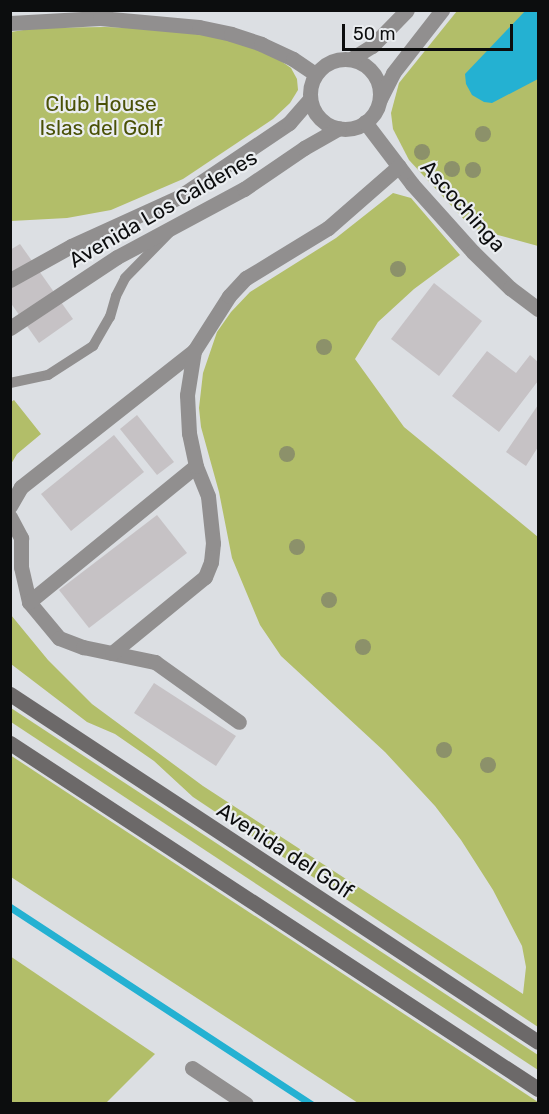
<!DOCTYPE html>
<html>
<head>
<meta charset="utf-8">
<style>
	body { margin:0 }
	#map { position:relative; width:549px; height:1114px; overflow:hidden; background:#dcdfe3; font-family:Rubik,sans-serif }
	div>[style] { position:absolute }
	[style*='--x'] { left:calc(var(--x)*1px); top:calc(var(--y)*1px); width:calc(var(--w)*1px); rotate:calc(var(--a)*1deg) }
	.green>* { inset:0; background:#b2be69 }
	.water>* { inset:0; background:#24b1d2 }
	.stream>* { height:7px; margin:-3.5px; padding:0 3.5px; transform-origin:3.5px; border-radius:3.5px; background:#24b1d2 }
	.building>* { inset:0; background:#c6c2c5 }
	.lane>* { height:10px; margin:-5px; padding:0 5px; transform-origin:5px; border-radius:5px; background:#918f8f }
	.street>* { height:15px; margin:-7.5px; padding:0 7.5px; transform-origin:7.5px; border-radius:7.5px; background:#918f8f }
	.street>.ring { margin:-7.5px; padding:0; box-sizing:content-box; background:none; border:15px solid #918f8f; border-radius:50% }
	.secondary>* { height:15px; margin:-7.5px; padding:0 7.5px; transform-origin:7.5px; border-radius:7.5px; background:#6c6969 }
	.trees>* { width:16px; height:16px; margin:-8px; border-radius:50%; background:#8c916a }
	span { translate:-50% -50%; white-space:nowrap; text-align:center; line-height:1.15; -webkit-text-stroke:4.5px #eaedf0; paint-order:stroke }
	.park-label { font-size:21px; color:#4a5107 }
	.street-label { font-size:21px; color:#0c0d0e }
	.frame { position:absolute; inset:0; border:12px solid #0c0d0e; pointer-events:none }
	.scale { position:absolute; left:342px; top:24px; width:171px; height:27px; box-sizing:border-box; border:3px solid #0c0d0e; border-top:0; padding-left:8px; font-size:18px; line-height:21px; white-space:nowrap; color:#0c0d0e; -webkit-text-stroke:4px #eaedf0; paint-order:stroke }
</style>
</head>
<body>
<div id="map">
	<div class="green">
		<i style="clip-path:polygon(457px 11px,538px 11px,538px 246px,472px 228px,409px 160px,393px 129px,391px 113px,399px 83px)"></i>
		<i style="clip-path:polygon(105px 27px,190px 30px,240px 42px,278px 59px,291px 68px,297px 79px,298px 90px,290px 103px,273px 119px,183px 179px,111px 210px,67px 218px,11px 221px,11px 32px,36px 28px)"></i>
		<i style="clip-path:polygon(393px 193px,411px 198px,460px 255px,414px 289px,378px 322px,355px 359px,404px 427px,538px 537px,538px 1027px,193px 797px,154px 761px,115px 734px,87px 722px,11px 664px,11px 615px,48px 660px,92px 704px,203px 786px,523px 994px,526px 967px,522px 946px,493px 890px,461px 840px,435px 806px,385px 752px,281px 656px,260px 625px,232px 558px,219px 492px,201px 427px,199px 408px,203px 373px,217px 332px,231px 312px,250px 292px,336px 238px)"></i>
		<i style="clip-path:polygon(14px 400px,41px 434px,17px 454px,11px 464px,11px 402px)"></i>
		<i style="clip-path:polygon(11px 708px,538px 1055px,538px 1070px,11px 722px)"></i>
		<i style="clip-path:polygon(10px 755px,538px 1102px,538px 1103px,358px 1103px,11px 877px)"></i>
		<i style="clip-path:polygon(10px 956px,155px 1054px,106px 1103px,11px 1103px)"></i>
	</div>
	<div class="water">
		<i style="clip-path:polygon(526px 10px,538px 11px,538px 79px,492px 103px,484px 102px,472px 95px,466px 84px,465px 74px)"></i>
	</div>
	<div class="stream">
		<i style="--x:10;--y:907;--w:360;--a:33.2"></i>
	</div>
	<div class="building">
		<i style="clip-path:polygon(20px 244px,73px 319px,39px 343px,10px 302px,10px 250px)"></i>
		<i style="clip-path:polygon(434px 283px,482px 321px,439px 376px,391px 339px)"></i>
		<i style="clip-path:polygon(487px 351px,516px 373px,530px 355px,538px 362px,538px 381px,499px 432px,452px 396px)"></i>
		<i style="clip-path:polygon(538px 405px,538px 447px,526px 466px,506px 452px)"></i>
		<i style="clip-path:polygon(137px 415px,174px 462px,157px 475px,120px 429px)"></i>
		<i style="clip-path:polygon(114px 435px,144px 472px,71px 531px,41px 494px)"></i>
		<i style="clip-path:polygon(157px 515px,187px 553px,89px 628px,59px 590px)"></i>
		<i style="clip-path:polygon(154px 683px,236px 736px,216px 766px,134px 713px)"></i>
	</div>
	<div class="lane">
		<i style="--x:10;--y:383;--w:39;--a:-12"></i>
		<i style="--x:48;--y:375;--w:54;--a:-32.8"></i>
		<i style="--x:93;--y:346;--w:34;--a:-60"></i>
		<i style="--x:110;--y:317;--w:22;--a:-74"></i>
		<i style="--x:116;--y:296;--w:20;--a:-63"></i>
		<i style="--x:125;--y:278;--w:63;--a:-45.6"></i>
	</div>
	<div class="street">
		<i style="--x:10;--y:23;--w:90;--a:-3.2"></i>
		<i style="--x:100;--y:18;--w:99;--a:5.2"></i>
		<i style="--x:199;--y:27;--w:33;--a:12"></i>
		<i style="--x:231;--y:34;--w:32;--a:18"></i>
		<i style="--x:261;--y:44;--w:35;--a:25"></i>
		<i style="--x:293;--y:59;--w:27;--a:34"></i>
		<i class="ring" style="left:310px;top:59px;width:55px;height:55px"></i>
		<i style="--x:351;--y:59;--w:25;--a:-32"></i>
		<i style="--x:372;--y:46;--w:50;--a:-45.8"></i>
		<i style="--x:380;--y:99;--w:29;--a:-63"></i>
		<i style="--x:393;--y:73;--w:80;--a:-52.1"></i>
		<i style="--x:365;--y:122;--w:78;--a:52.8"></i>
		<i style="--x:412;--y:184;--w:91;--a:48.1"></i>
		<i style="--x:473;--y:252;--w:52;--a:44.2"></i>
		<i style="--x:510;--y:288;--w:35;--a:37"></i>
		<i style="--x:10;--y:280;--w:70;--a:-29.1"></i>
		<i style="--x:71;--y:246;--w:119;--a:-24.4"></i>
		<i style="--x:179;--y:197;--w:133;--a:-33.9"></i>
		<i style="--x:289;--y:123;--w:32;--a:-49"></i>
		<i style="--x:10;--y:328;--w:128;--a:-33.6"></i>
		<i style="--x:117;--y:257;--w:144;--a:-28.2"></i>
		<i style="--x:244;--y:189;--w:73;--a:-34.3"></i>
		<i style="--x:304;--y:148;--w:40;--a:-29.7"></i>
		<i style="--x:10;--y:506;--w:22;--a:-60"></i>
		<i style="--x:21;--y:487;--w:220;--a:-38.2"></i>
		<i style="--x:194;--y:351;--w:65;--a:-57.5"></i>
		<i style="--x:229;--y:296;--w:25;--a:-47"></i>
		<i style="--x:246;--y:278;--w:96;--a:-31.4"></i>
		<i style="--x:328;--y:228;--w:94;--a:-41.1"></i>
		<i style="--x:10;--y:517;--w:24;--a:62"></i>
		<i style="--x:21;--y:538;--w:29;--a:90"></i>
		<i style="--x:21;--y:567;--w:36;--a:77"></i>
		<i style="--x:29;--y:602;--w:47;--a:50.2"></i>
		<i style="--x:59;--y:638;--w:26;--a:21"></i>
		<i style="--x:83;--y:647;--w:74;--a:11.8"></i>
		<i style="--x:155;--y:662;--w:103;--a:35.5"></i>
		<i style="--x:29;--y:602;--w:215;--a:-39.2"></i>
		<i style="--x:112;--y:653;--w:120;--a:-39.3"></i>
		<i style="--x:205;--y:577;--w:16;--a:-68"></i>
		<i style="--x:211;--y:562;--w:19;--a:-84"></i>
		<i style="--x:213;--y:543;--w:47;--a:-96.1"></i>
		<i style="--x:208;--y:496;--w:32;--a:-112"></i>
		<i style="--x:196;--y:466;--w:34;--a:-102"></i>
		<i style="--x:189;--y:433;--w:38;--a:-93"></i>
		<i style="--x:187;--y:395;--w:45;--a:-81"></i>
		<i style="--x:192;--y:1068;--w:65;--a:33.7"></i>
	</div>
	<div class="secondary">
		<i style="--x:10;--y:694;--w:632;--a:33.39"></i>
		<i style="--x:10;--y:743;--w:631;--a:33.24"></i>
	</div>
	<div class="trees">
		<i style="left:483px;top:134px"></i>
		<i style="left:422px;top:152px"></i>
		<i style="left:452px;top:169px"></i>
		<i style="left:473px;top:170px"></i>
		<i style="left:398px;top:269px"></i>
		<i style="left:324px;top:347px"></i>
		<i style="left:287px;top:454px"></i>
		<i style="left:297px;top:547px"></i>
		<i style="left:329px;top:600px"></i>
		<i style="left:363px;top:647px"></i>
		<i style="left:444px;top:750px"></i>
		<i style="left:488px;top:765px"></i>
	</div>
	<div class="park-label">
		<span style="left:101px;top:116px">Club House<br>Islas del Golf</span>
	</div>
	<div class="street-label">
		<span style="left:463px;top:206px;rotate:48deg">Ascochinga</span>
		<span style="left:163px;top:209px;rotate:-30deg">Avenida Los Caldenes</span>
		<span style="left:285px;top:851px;rotate:33deg">Avenida del Golf</span>
	</div>
	<div class="frame"></div>
	<div class="scale">50 m</div>
</div>
</body>
</html>
